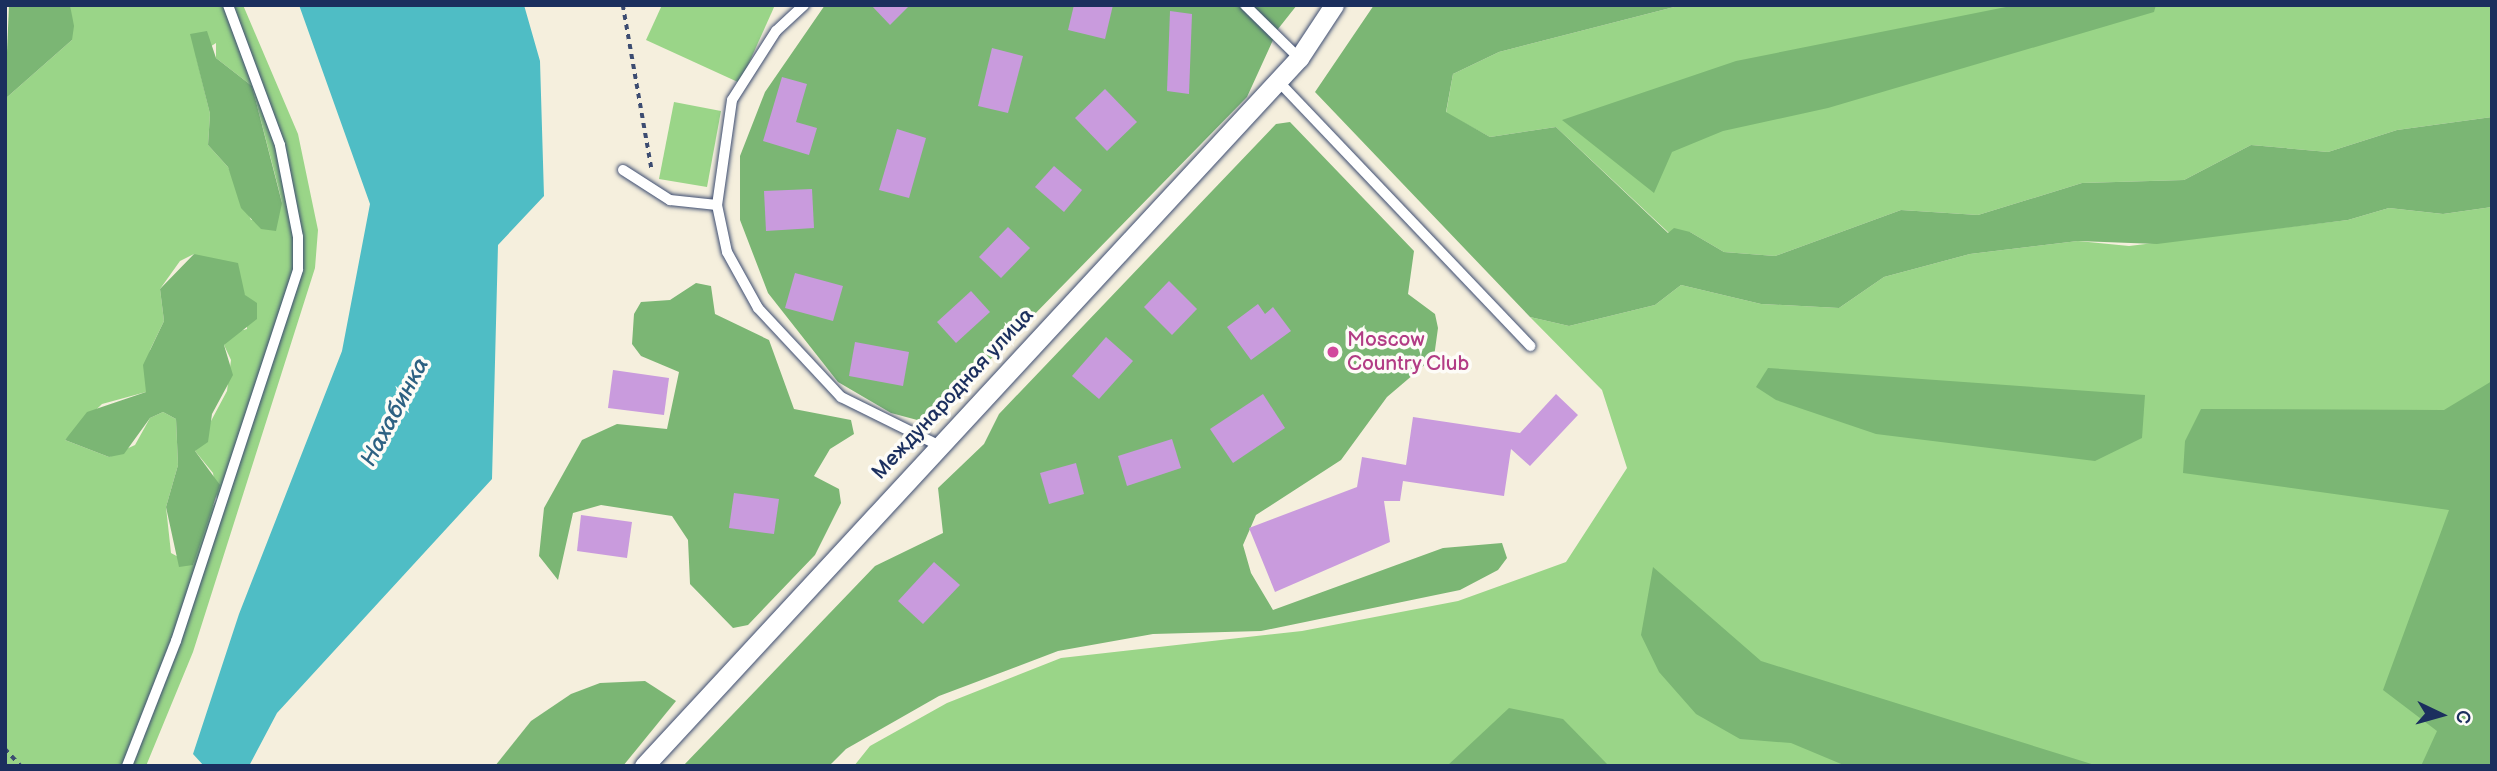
<!DOCTYPE html>
<html>
<head>
<meta charset="utf-8">
<style>
	body { margin:0 }
	#map { position:relative; width:2497px; height:771px; overflow:hidden; background:#f5efdd; font-family:"Balsamiq Sans",sans-serif }
	div>[style] { position:absolute }
	[style*='--x'] { left:calc(var(--x)*1px); top:calc(var(--y)*1px); width:calc(var(--w)*1px); rotate:calc(var(--a)*1deg) }
	.green>* { inset:0; background:#9ad588 }
	.forest>* { inset:0; background:#7bb674 }
	.water>* { inset:0; background:#4fbdc5 }
	.building>* { inset:0; background:#c99bdd }
	.path>* { height:3.5px; margin-top:-1.75px; transform-origin:0; background:repeating-linear-gradient(90deg,#3c4c71 0 5px,transparent 0 10px) }
	.roads { filter:drop-shadow(0 0 2px #3c4c71) drop-shadow(0 0 2px #3c4c71) }
	.service>* { height:10px; margin:-5px; padding:0 5px; transform-origin:5px; border-radius:5px; background:#fff }
	.minor>* { height:19px; margin:-9.5px; padding:0 9.5px; transform-origin:9.5px; border-radius:9.5px; background:#fff }
	.dots>* { width:19px; height:19px; translate:-50% -50%; box-sizing:border-box; border:4px solid #fdfcf7; border-radius:50% }
	span { translate:-50% -50%; white-space:nowrap; text-align:center; line-height:1.15; -webkit-text-stroke:7px #fdfcf7; paint-order:stroke }
	.hotel-label { font-size:21px; color:#b23c85 }
	.left { translate:0 -50%; text-align:left }
	.street-label { font-size:21px; color:#1b2f5e }
	.water-label { font-size:23px; color:#2d6182; font-style:italic }
	.frame { position:absolute; inset:0; border:7px solid #1b2f5e; pointer-events:none }
	.north { position:absolute; left:2406px; top:680px; width:70px; height:70px; -webkit-text-stroke:5px #fdfcf7; paint-order:stroke; rotate:95deg; font-size:19px; font-weight:700; line-height:28px; text-align:center; color:#1b2f5e }
	.north::after { content:''; display:block; margin:auto; width:24px; height:32px; background:#1b2f5e; clip-path:polygon(50% 0,100% 100%,50% 72%,0 100%) }
</style>
</head>
<body>
<div id="map">
	<div class="green">
		<i style="clip-path:polygon(evenodd,70px 5px,243px 5px,298px 134px,318px 230px,315px 268px,193px 652px,146px 766px,5px 766px,5px 99px,72px 40px,70px 5px,216px 43px,216px 58px,252px 86px,279px 190px,282px 203px,251px 220px,228px 167px,208px 145px,210px 114px,196px 56px,216px 43px,70px 5px,194px 254px,245px 295px,247px 329px,232px 333px,224px 345px,231px 360px,227px 391px,195px 451px,213px 473px,217px 499px,203px 523px,193px 565px,171px 553px,166px 507px,178px 465px,176px 419px,163px 412px,150px 418px,135px 445px,109px 457px,65px 440px,102px 404px,146px 392px,150px 350px,164px 321px,160px 289px,180px 261px,194px 254px)"></i>
		<i style="clip-path:polygon(662px 5px,775px 5px,740px 83px,646px 40px)"></i>
		<i style="clip-path:polygon(1682px 5px,2492px 5px,2492px 117px,2397px 130px,2328px 152px,2251px 145px,2184px 180px,2082px 183px,1978px 215px,1901px 210px,1775px 256px,1724px 252px,1690px 232px,1669px 233px,1556px 127px,1490px 137px,1446px 113px,1453px 74px,1499px 52px)"></i>
		<i style="clip-path:polygon(674px 102px,721px 111px,707px 187px,659px 179px)"></i>
		<i style="clip-path:polygon(2492px 207px,2492px 766px,854px 766px,870px 746px,947px 703px,1061px 658px,1302px 631px,1458px 601px,1566px 562px,1627px 468px,1602px 390px,1530px 317px,1569px 326px,1655px 305px,1681px 285px,1761px 304px,1839px 308px,1884px 277px,1970px 254px,2078px 241px,2129px 246px,2348px 220px,2389px 208px,2443px 214px)"></i>
	</div>
	<div class="forest">
		<i style="clip-path:polygon(9px 5px,70px 5px,74px 26px,72px 40px,5px 99px)"></i>
		<i style="clip-path:polygon(825px 5px,1297px 5px,1278px 29px,1247px 97px,935px 416px,921px 421px,891px 413px,838px 382px,768px 293px,740px 220px,740px 156px,765px 92px)"></i>
		<i style="clip-path:polygon(1374px 5px,1682px 5px,1499px 52px,1453px 74px,1446px 112px,1490px 137px,1556px 127px,1668px 233px,1674px 228px,1690px 232px,1724px 252px,1775px 256px,1901px 210px,1978px 215px,2082px 183px,2184px 180px,2251px 145px,2328px 152px,2397px 130px,2492px 117px,2492px 207px,2443px 214px,2389px 208px,2348px 220px,2157px 244px,2078px 241px,1970px 254px,1884px 277px,1839px 308px,1761px 304px,1681px 285px,1655px 305px,1569px 326px,1530px 317px,1315px 92px)"></i>
		<i style="clip-path:polygon(2016px 5px,2156px 5px,2154px 12px,1828px 108px,1723px 131px,1672px 152px,1654px 193px,1562px 120px,1736px 61px)"></i>
		<i style="clip-path:polygon(207px 31px,216px 58px,252px 86px,282px 203px,276px 231px,261px 229px,241px 208px,228px 167px,208px 145px,210px 114px,190px 34px)"></i>
		<i style="clip-path:polygon(1290px 122px,1414px 251px,1408px 294px,1435px 314px,1438px 328px,1434px 357px,1387px 397px,1341px 460px,1256px 515px,1243px 545px,1251px 573px,1273px 610px,1443px 548px,1502px 543px,1507px 558px,1498px 570px,1460px 590px,1261px 631px,1153px 634px,1058px 651px,939px 696px,846px 749px,829px 766px,683px 766px,875px 566px,943px 533px,938px 488px,984px 444px,999px 414px,1276px 124px)"></i>
		<i style="clip-path:polygon(194px 254px,238px 263px,245px 295px,257px 303px,257px 319px,224px 345px,233px 375px,212px 414px,208px 442px,195px 451px,220px 485px,193px 565px,179px 567px,166px 507px,178px 465px,176px 419px,163px 412px,150px 418px,124px 454px,109px 457px,65px 440px,87px 412px,146px 392px,143px 365px,164px 321px,160px 289px)"></i>
		<i style="clip-path:polygon(696px 283px,711px 286px,715px 314px,769px 340px,794px 409px,851px 420px,854px 434px,830px 449px,814px 476px,839px 489px,841px 503px,815px 555px,748px 625px,733px 628px,690px 584px,688px 540px,672px 516px,601px 505px,573px 513px,558px 580px,539px 556px,544px 508px,582px 440px,617px 424px,667px 429px,679px 372px,641px 356px,632px 344px,634px 314px,641px 302px,670px 300px)"></i>
		<i style="clip-path:polygon(1768px 368px,2145px 395px,2142px 438px,2095px 461px,1876px 434px,1776px 400px,1756px 387px)"></i>
		<i style="clip-path:polygon(2492px 381px,2492px 766px,2421px 766px,2437px 731px,2383px 690px,2449px 510px,2183px 473px,2185px 441px,2201px 409px,2444px 410px)"></i>
		<i style="clip-path:polygon(1653px 567px,1761px 661px,2098px 766px,1846px 766px,1791px 743px,1740px 739px,1696px 714px,1659px 672px,1641px 635px)"></i>
		<i style="clip-path:polygon(645px 681px,676px 701px,623px 766px,495px 766px,531px 721px,571px 694px,600px 683px)"></i>
		<i style="clip-path:polygon(1509px 708px,1563px 719px,1609px 766px,1447px 766px)"></i>
	</div>
	<div class="water">
		<i style="clip-path:polygon(299px 5px,524px 5px,540px 61px,544px 196px,498px 245px,492px 479px,277px 713px,249px 766px,204px 766px,193px 754px,239px 614px,342px 351px,370px 204px)"></i>
	</div>
	<div class="building">
		<i style="clip-path:polygon(871px 5px,910px 5px,890px 25px)"></i>
		<i style="clip-path:polygon(1074px 5px,1113px 5px,1105px 39px,1068px 30px)"></i>
		<i style="clip-path:polygon(1170px 11px,1192px 14px,1189px 94px,1167px 91px)"></i>
		<i style="clip-path:polygon(992px 48px,1023px 56px,1008px 113px,978px 106px)"></i>
		<i style="clip-path:polygon(782px 77px,807px 84px,796px 122px,817px 128px,809px 155px,763px 141px)"></i>
		<i style="clip-path:polygon(1105px 89px,1137px 122px,1107px 151px,1075px 118px)"></i>
		<i style="clip-path:polygon(897px 129px,926px 138px,909px 198px,879px 190px)"></i>
		<i style="clip-path:polygon(1054px 166px,1082px 190px,1064px 212px,1035px 187px)"></i>
		<i style="clip-path:polygon(812px 189px,814px 228px,766px 231px,764px 191px)"></i>
		<i style="clip-path:polygon(1008px 227px,1030px 248px,1001px 278px,979px 257px)"></i>
		<i style="clip-path:polygon(795px 273px,843px 286px,833px 321px,785px 308px)"></i>
		<i style="clip-path:polygon(1169px 281px,1197px 309px,1172px 335px,1144px 307px)"></i>
		<i style="clip-path:polygon(971px 291px,990px 312px,956px 343px,937px 322px)"></i>
		<i style="clip-path:polygon(1258px 304px,1265px 314px,1273px 307px,1291px 331px,1251px 360px,1227px 327px)"></i>
		<i style="clip-path:polygon(1106px 337px,1133px 361px,1099px 399px,1072px 376px)"></i>
		<i style="clip-path:polygon(855px 342px,909px 352px,903px 386px,849px 376px)"></i>
		<i style="clip-path:polygon(613px 370px,669px 378px,664px 415px,608px 408px)"></i>
		<i style="clip-path:polygon(1263px 394px,1285px 428px,1233px 463px,1210px 429px)"></i>
		<i style="clip-path:polygon(1556px 394px,1578px 415px,1530px 466px,1511px 449px,1504px 496px,1403px 481px,1400px 501px,1384px 501px,1390px 542px,1275px 592px,1249px 528px,1357px 487px,1362px 457px,1406px 465px,1413px 417px,1520px 433px)"></i>
		<i style="clip-path:polygon(1172px 439px,1181px 468px,1127px 486px,1118px 456px)"></i>
		<i style="clip-path:polygon(1076px 463px,1084px 494px,1049px 504px,1040px 473px)"></i>
		<i style="clip-path:polygon(734px 493px,779px 499px,774px 534px,729px 528px)"></i>
		<i style="clip-path:polygon(581px 515px,632px 522px,627px 558px,577px 551px)"></i>
		<i style="clip-path:polygon(934px 562px,960px 585px,923px 624px,898px 601px)"></i>
	</div>
	<div class="path">
		<i style="--x:623;--y:5;--w:169;--a:80.1"></i>
		<i style="--x:5;--y:749;--w:23;--a:47"></i>
	</div>
	<div class="roads">
		<div class="service">
			<i style="--x:804;--y:5;--w:38;--a:137"></i>
			<i style="--x:776;--y:31;--w:82;--a:122.5"></i>
			<i style="--x:732;--y:100;--w:106;--a:98.1"></i>
			<i style="--x:717;--y:205;--w:48;--a:78"></i>
			<i style="--x:727;--y:252;--w:64;--a:61"></i>
			<i style="--x:758;--y:308;--w:122;--a:47"></i>
			<i style="--x:841;--y:397;--w:106;--a:26.3"></i>
			<i style="--x:1245;--y:5;--w:76;--a:44.5"></i>
			<i style="--x:1278;--y:81;--w:366;--a:46.4"></i>
			<i style="--x:623;--y:170;--w:56;--a:32.6"></i>
			<i style="--x:670;--y:200;--w:47;--a:6.1"></i>
			<i style="--x:127;--y:766;--w:134;--a:-68.6"></i>
			<i style="--x:176;--y:641;--w:391;--a:-71.8"></i>
			<i style="--x:298;--y:269;--w:32;--a:-90"></i>
			<i style="--x:298;--y:237;--w:94;--a:-101.1"></i>
			<i style="--x:280;--y:145;--w:149;--a:-110.4"></i>
		</div>
		<div class="minor">
			<i style="--x:644;--y:766;--w:965;--a:-47.23"></i>
			<i style="--x:1299;--y:58;--w:64;--a:-56.6"></i>
		</div>
	</div>
	<div class="dots">
		<i style="left:1333px;top:352px;background:#d1479c"></i>
	</div>
	<div class="hotel-label">
		<span class="left" style="left:1347px;top:352px">Moscow<br>Country Club</span>
	</div>
	<div class="street-label">
		<span style="left:953px;top:394px;rotate:-47deg">Международная улица</span>
	</div>
	<div class="water-label">
		<span style="left:395px;top:412px;rotate:-62deg">Нахабинка</span>
	</div>
	<div class="frame"></div>
	<div class="north">С</div>
</div>
</body>
</html>
